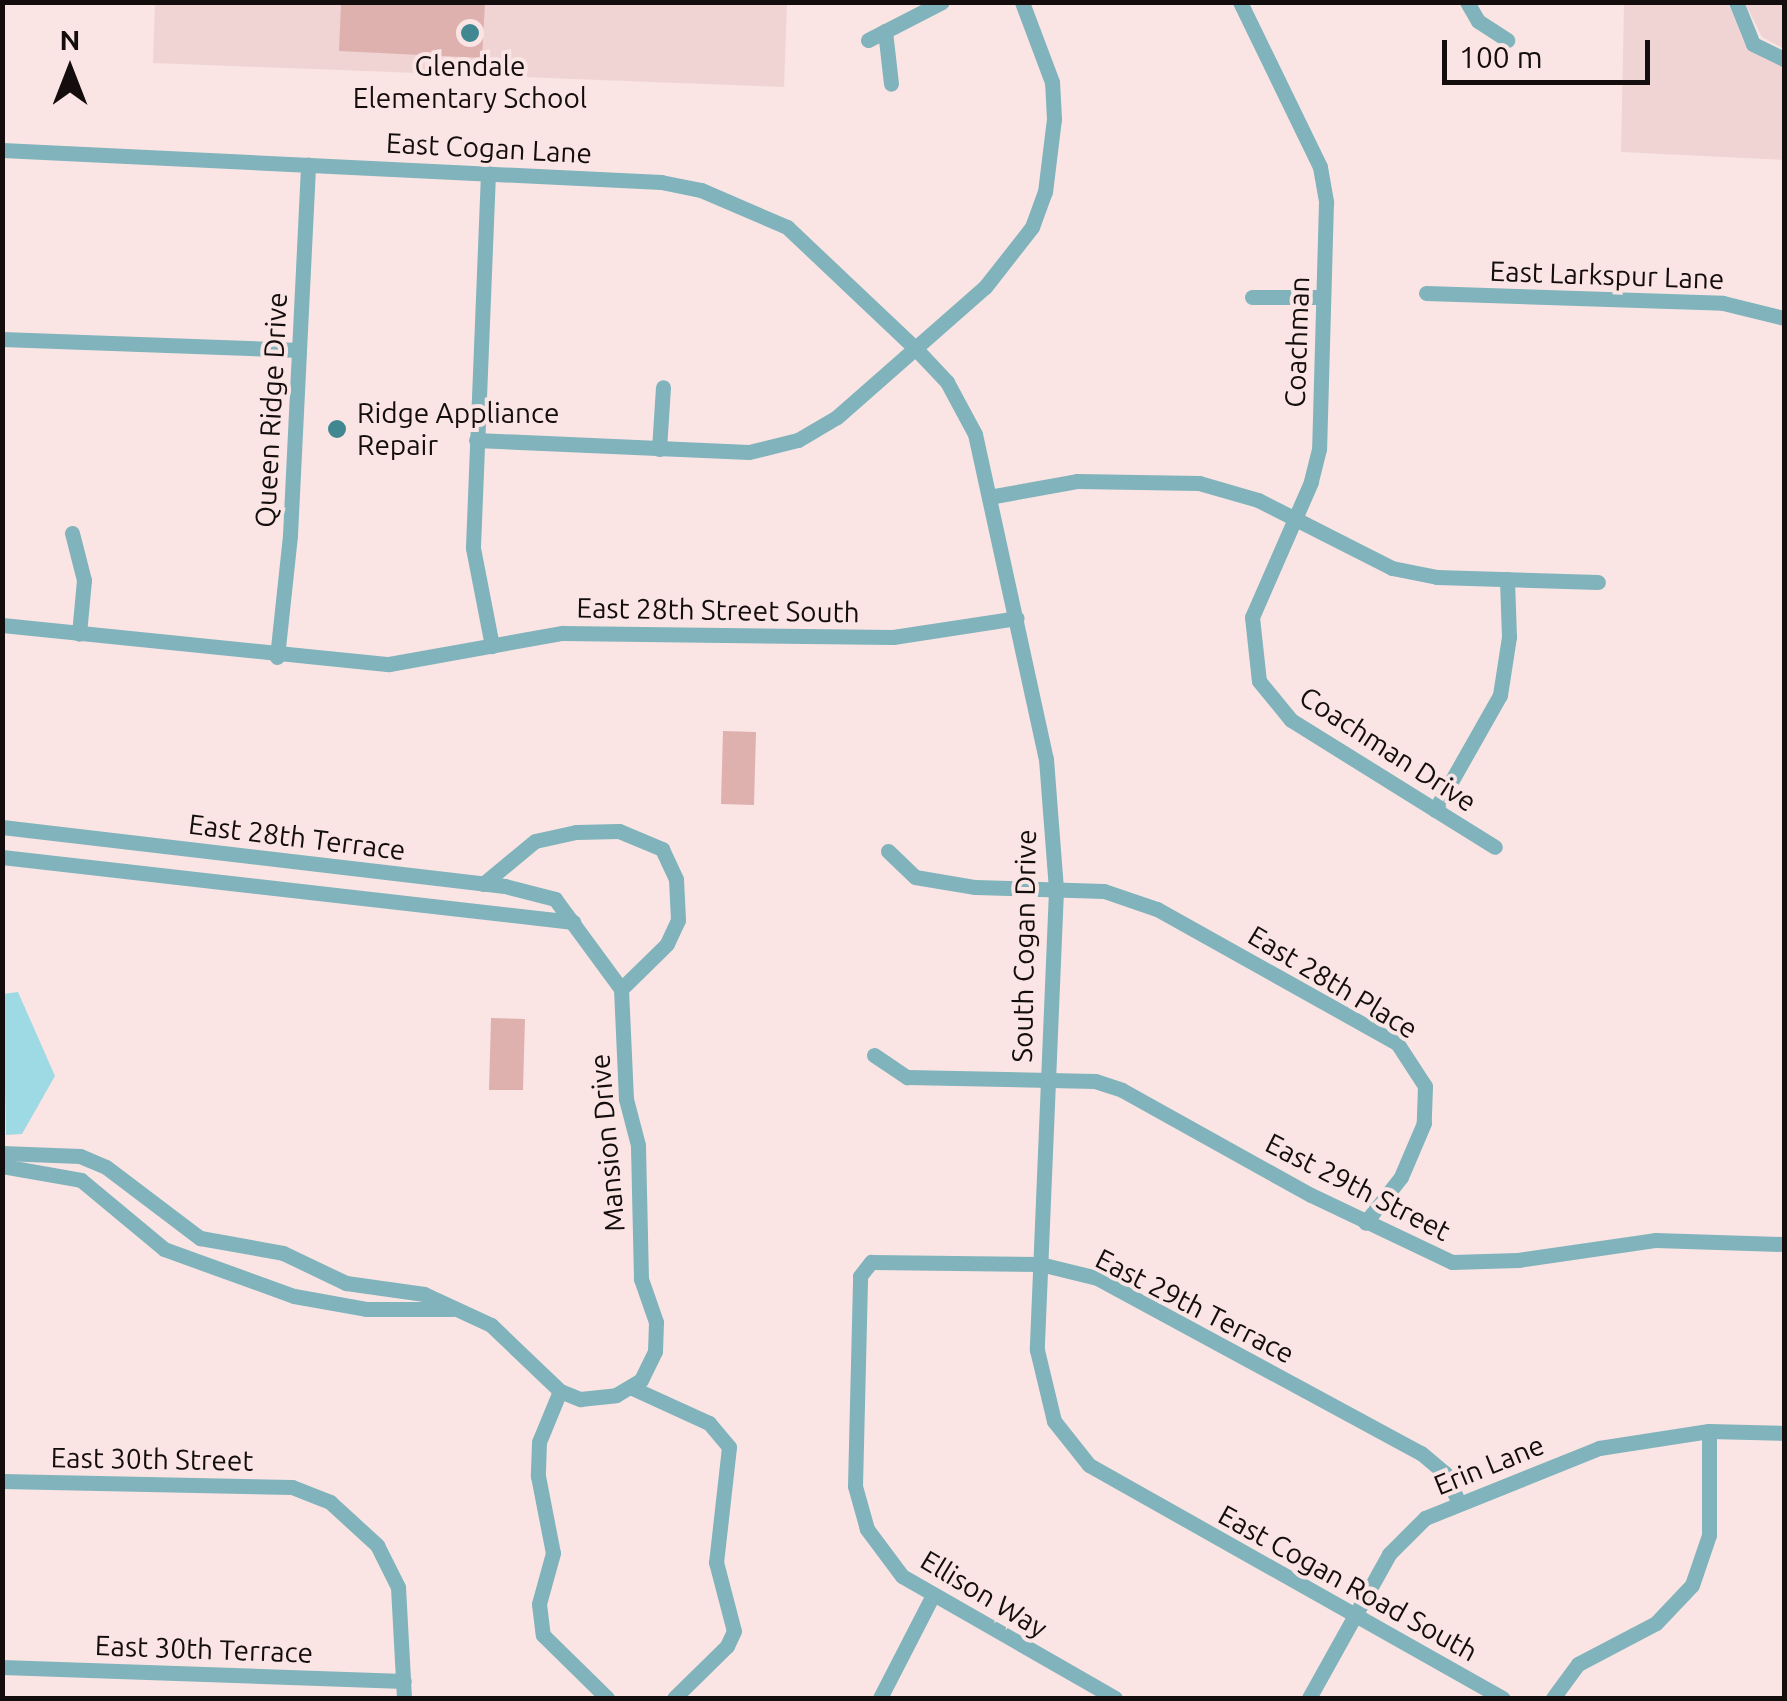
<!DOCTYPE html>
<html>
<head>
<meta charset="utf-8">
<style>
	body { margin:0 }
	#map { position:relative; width:1787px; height:1701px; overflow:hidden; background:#fae5e4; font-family:Ubuntu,sans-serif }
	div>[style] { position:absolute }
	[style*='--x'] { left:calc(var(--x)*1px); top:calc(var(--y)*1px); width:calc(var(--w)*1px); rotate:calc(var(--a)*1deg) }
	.built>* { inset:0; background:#f0d4d3 }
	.green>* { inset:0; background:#deb1af }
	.water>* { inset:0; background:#9edae4 }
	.minor>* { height:15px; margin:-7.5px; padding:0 7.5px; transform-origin:7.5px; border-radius:7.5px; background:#80b3bb }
	.dots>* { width:28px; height:28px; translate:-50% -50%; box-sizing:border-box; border:5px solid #fae5e4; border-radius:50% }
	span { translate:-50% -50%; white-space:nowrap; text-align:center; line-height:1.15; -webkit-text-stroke:8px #fae5e4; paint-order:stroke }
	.poi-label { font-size:28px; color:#140d0d }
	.left { translate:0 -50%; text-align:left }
	.street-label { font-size:28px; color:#140d0d }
	.frame { position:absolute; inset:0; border:5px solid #140d0d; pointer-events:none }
	.north { position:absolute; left:20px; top:20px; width:100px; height:100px; -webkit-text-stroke:8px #fae5e4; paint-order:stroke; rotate:0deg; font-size:28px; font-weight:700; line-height:40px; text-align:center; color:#140d0d }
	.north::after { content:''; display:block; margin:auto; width:35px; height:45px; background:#140d0d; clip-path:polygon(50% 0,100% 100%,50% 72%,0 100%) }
	.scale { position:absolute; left:1442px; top:40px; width:208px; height:45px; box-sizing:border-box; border:5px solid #140d0d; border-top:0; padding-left:12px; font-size:30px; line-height:35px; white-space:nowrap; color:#140d0d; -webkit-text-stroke:8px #fae5e4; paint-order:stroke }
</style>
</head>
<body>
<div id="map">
	<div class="built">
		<i style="clip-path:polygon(155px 3px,787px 3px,784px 87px,153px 63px)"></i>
		<i style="clip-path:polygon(1624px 3px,1728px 3px,1744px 42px,1784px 66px,1784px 160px,1621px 152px)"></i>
		<i style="clip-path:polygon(1745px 3px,1784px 3px,1784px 49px,1762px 37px)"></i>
	</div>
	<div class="green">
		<i style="clip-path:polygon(341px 3px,485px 3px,482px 58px,339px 51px)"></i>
		<i style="clip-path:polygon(723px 731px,756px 732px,754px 805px,721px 804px)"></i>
		<i style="clip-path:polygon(491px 1018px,525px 1019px,523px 1090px,489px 1090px)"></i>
	</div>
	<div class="water">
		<i style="clip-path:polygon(18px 992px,55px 1076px,22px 1134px,6px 1135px,3px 994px)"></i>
	</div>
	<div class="minor">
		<i style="--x:1240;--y:2;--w:183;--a:64.1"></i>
		<i style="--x:1320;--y:167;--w:36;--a:80"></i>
		<i style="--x:1326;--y:202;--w:247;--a:91.6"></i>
		<i style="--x:1319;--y:449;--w:34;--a:104"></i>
		<i style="--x:1311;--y:482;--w:147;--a:113.6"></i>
		<i style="--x:1252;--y:617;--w:64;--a:83.8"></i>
		<i style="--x:1259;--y:681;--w:50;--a:50.6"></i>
		<i style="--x:1291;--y:720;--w:240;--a:31.9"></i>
		<i style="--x:1467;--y:2;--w:22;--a:60"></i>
		<i style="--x:1478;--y:21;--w:35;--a:33"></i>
		<i style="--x:1736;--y:2;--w:45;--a:68"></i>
		<i style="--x:1753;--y:44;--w:34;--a:26"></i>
		<i style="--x:885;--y:31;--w:53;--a:83.5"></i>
		<i style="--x:868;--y:40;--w:83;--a:-27.2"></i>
		<i style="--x:2;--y:150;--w:660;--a:2.78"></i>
		<i style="--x:661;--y:182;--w:41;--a:11.3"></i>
		<i style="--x:701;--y:190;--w:94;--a:23.3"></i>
		<i style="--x:787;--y:227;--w:176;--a:43.4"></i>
		<i style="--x:915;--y:348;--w:47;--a:46.7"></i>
		<i style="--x:947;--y:382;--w:59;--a:61.7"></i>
		<i style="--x:975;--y:434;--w:333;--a:77.7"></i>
		<i style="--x:1046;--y:759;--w:131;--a:85.6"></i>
		<i style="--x:1056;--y:890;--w:460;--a:92.4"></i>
		<i style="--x:1037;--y:1350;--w:73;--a:76.5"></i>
		<i style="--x:1054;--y:1421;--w:56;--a:51.5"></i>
		<i style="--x:1089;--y:1465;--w:475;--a:29.4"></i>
		<i style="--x:488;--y:173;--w:375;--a:92.3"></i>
		<i style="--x:473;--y:548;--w:100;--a:79"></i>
		<i style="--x:1426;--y:293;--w:297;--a:1.9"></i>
		<i style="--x:1723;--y:303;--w:63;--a:13.8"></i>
		<i style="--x:1252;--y:297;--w:71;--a:0"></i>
		<i style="--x:2;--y:339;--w:297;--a:2.1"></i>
		<i style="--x:476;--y:440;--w:273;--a:2.5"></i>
		<i style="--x:749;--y:452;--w:50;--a:-13.8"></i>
		<i style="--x:798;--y:440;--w:45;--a:-30.5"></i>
		<i style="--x:837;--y:417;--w:197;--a:-41.3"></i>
		<i style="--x:985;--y:287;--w:76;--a:-51.9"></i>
		<i style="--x:1032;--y:227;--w:37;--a:-70"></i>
		<i style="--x:1045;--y:192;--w:74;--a:-83"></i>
		<i style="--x:1054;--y:119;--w:37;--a:-93"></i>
		<i style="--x:1052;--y:82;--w:85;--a:-110.6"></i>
		<i style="--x:659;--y:449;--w:62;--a:-86.3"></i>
		<i style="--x:989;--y:497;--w:89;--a:-10.3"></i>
		<i style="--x:1077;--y:481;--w:122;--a:0.9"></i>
		<i style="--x:1199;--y:483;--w:61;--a:16.1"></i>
		<i style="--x:1258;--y:500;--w:150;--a:26.9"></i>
		<i style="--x:1392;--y:568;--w:46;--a:11.3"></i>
		<i style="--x:1437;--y:577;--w:161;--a:1.8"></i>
		<i style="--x:72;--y:533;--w:49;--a:75.7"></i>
		<i style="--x:84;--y:580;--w:54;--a:95.3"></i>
		<i style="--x:2;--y:625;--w:389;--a:5.8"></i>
		<i style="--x:389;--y:664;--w:176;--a:-10.2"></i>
		<i style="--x:562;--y:633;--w:331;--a:0.7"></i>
		<i style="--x:893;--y:637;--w:125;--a:-8.7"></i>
		<i style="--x:277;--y:657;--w:123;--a:-83.9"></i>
		<i style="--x:290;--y:535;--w:371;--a:-87.2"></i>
		<i style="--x:1435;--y:810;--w:132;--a:-60.5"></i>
		<i style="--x:1500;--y:695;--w:59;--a:-81.2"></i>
		<i style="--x:1509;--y:637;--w:58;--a:-92"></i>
		<i style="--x:2;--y:827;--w:506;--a:6.69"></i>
		<i style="--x:505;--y:886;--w:52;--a:14.6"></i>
		<i style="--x:555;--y:899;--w:112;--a:53.7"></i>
		<i style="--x:888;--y:851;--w:37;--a:44"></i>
		<i style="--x:915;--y:877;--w:61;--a:9.5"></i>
		<i style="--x:975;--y:887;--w:129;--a:1.8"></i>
		<i style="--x:1104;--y:891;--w:56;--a:18.8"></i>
		<i style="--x:1157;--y:909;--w:275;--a:29.2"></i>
		<i style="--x:1397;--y:1043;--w:51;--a:56.9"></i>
		<i style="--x:1425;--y:1086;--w:37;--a:92"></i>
		<i style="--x:1424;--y:1123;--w:59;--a:113.1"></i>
		<i style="--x:1401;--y:1177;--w:58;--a:128"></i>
		<i style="--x:2;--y:857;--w:575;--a:6.49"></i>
		<i style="--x:483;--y:884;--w:67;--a:-39.6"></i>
		<i style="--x:535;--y:841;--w:42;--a:-12.4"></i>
		<i style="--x:576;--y:832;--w:43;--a:-1.3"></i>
		<i style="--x:619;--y:831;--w:47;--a:22.7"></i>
		<i style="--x:662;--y:849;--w:33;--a:65"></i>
		<i style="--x:676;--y:879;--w:41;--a:87.2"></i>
		<i style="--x:678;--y:920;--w:26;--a:115"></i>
		<i style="--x:667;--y:944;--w:64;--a:135.6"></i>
		<i style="--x:874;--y:1055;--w:40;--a:34"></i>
		<i style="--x:907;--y:1077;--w:188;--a:1.2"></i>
		<i style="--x:1095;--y:1081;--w:28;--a:18"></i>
		<i style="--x:1122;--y:1090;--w:216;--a:29.1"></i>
		<i style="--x:1311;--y:1195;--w:156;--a:25.4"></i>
		<i style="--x:1452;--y:1262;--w:66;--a:-1.7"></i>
		<i style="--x:1518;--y:1260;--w:138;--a:-8.3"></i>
		<i style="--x:1655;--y:1240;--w:129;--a:1.8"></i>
		<i style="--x:2;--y:1153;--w:78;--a:2.2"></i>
		<i style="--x:80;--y:1156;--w:28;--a:23"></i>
		<i style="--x:106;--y:1167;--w:118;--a:37.1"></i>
		<i style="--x:200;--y:1238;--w:84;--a:10.2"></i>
		<i style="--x:283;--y:1253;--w:70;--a:25.5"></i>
		<i style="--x:346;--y:1283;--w:79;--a:8"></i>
		<i style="--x:424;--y:1294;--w:74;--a:24.8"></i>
		<i style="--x:491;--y:1325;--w:95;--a:43.7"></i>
		<i style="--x:560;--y:1391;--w:22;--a:22"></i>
		<i style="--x:580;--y:1399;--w:36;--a:-6"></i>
		<i style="--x:616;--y:1395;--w:29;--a:-31"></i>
		<i style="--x:641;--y:1380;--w:32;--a:-64"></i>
		<i style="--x:655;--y:1351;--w:29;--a:-88"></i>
		<i style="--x:656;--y:1322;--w:46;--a:-109.2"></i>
		<i style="--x:641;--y:1279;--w:134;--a:-91.3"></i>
		<i style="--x:638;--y:1145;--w:48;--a:-104.6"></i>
		<i style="--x:626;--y:1099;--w:110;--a:-92.6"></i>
		<i style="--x:2;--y:1166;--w:80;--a:10"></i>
		<i style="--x:81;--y:1180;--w:108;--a:39.7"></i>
		<i style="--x:164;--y:1249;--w:138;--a:19.9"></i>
		<i style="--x:294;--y:1296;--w:73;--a:10.2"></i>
		<i style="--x:366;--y:1309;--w:86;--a:0"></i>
		<i style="--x:630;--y:1387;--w:87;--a:24.5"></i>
		<i style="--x:709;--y:1423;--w:31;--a:50"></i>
		<i style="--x:729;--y:1447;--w:116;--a:96.4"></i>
		<i style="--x:716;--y:1562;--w:71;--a:75.4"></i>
		<i style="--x:734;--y:1631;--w:17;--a:115"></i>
		<i style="--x:727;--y:1646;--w:74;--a:135.5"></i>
		<i style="--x:560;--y:1391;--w:55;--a:112.4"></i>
		<i style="--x:539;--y:1442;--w:34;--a:92"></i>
		<i style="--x:538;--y:1476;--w:78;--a:79"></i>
		<i style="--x:553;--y:1553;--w:53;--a:105.4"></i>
		<i style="--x:539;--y:1604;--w:31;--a:83"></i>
		<i style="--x:543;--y:1635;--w:90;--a:44.5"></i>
		<i style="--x:2;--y:1481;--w:290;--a:1.2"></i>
		<i style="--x:292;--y:1487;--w:41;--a:21.5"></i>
		<i style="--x:330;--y:1502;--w:64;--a:42.5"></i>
		<i style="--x:377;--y:1545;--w:47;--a:63.4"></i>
		<i style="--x:398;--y:1587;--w:111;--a:86.9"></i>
		<i style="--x:2;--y:1667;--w:402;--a:2"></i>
		<i style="--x:880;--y:1698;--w:114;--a:-62.8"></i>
		<i style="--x:1115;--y:1698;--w:245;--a:-150.2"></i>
		<i style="--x:902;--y:1576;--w:59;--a:-126.7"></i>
		<i style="--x:867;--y:1529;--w:45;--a:-105.6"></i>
		<i style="--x:855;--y:1486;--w:210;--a:-88.6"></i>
		<i style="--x:860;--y:1276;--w:18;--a:-52"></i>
		<i style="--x:871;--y:1262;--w:169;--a:0.7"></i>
		<i style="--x:1040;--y:1264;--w:59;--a:13.8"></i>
		<i style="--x:1097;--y:1278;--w:368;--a:28.4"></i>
		<i style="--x:1421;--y:1453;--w:31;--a:40"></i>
		<i style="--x:1445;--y:1473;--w:33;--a:65"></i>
		<i style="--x:1309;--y:1698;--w:165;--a:-60.9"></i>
		<i style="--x:1389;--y:1554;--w:51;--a:-45"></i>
		<i style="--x:1425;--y:1518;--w:188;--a:-21.9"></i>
		<i style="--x:1599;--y:1448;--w:111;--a:-8.8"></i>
		<i style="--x:1709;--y:1431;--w:75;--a:1.5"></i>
		<i style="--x:1553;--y:1698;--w:42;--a:-53.7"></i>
		<i style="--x:1578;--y:1664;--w:88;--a:-27.7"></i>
		<i style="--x:1656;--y:1623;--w:52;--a:-46.5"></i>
		<i style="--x:1692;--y:1585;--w:53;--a:-71.2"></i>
		<i style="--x:1709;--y:1535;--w:104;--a:-90"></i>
	</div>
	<div class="dots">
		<i style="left:470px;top:33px;background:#418792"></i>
		<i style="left:337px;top:429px;background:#418792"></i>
	</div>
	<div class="poi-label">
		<span style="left:470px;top:82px">Glendale<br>Elementary School</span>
		<span class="left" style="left:357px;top:429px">Ridge Appliance<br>Repair</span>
	</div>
	<div class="street-label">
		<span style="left:489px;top:148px;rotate:3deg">East Cogan Lane</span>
		<span style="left:1607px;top:275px;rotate:2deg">East Larkspur Lane</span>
		<span style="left:1297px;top:342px;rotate:-88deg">Coachman</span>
		<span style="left:271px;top:410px;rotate:-87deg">Queen Ridge Drive</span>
		<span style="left:718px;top:610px;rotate:1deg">East 28th Street South</span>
		<span style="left:1388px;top:749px;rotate:33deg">Coachman Drive</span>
		<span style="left:297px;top:837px;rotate:7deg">East 28th Terrace</span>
		<span style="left:1024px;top:946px;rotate:-89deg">South Cogan Drive</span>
		<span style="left:1333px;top:982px;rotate:31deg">East 28th Place</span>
		<span style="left:607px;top:1143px;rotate:-95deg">Mansion Drive</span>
		<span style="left:1358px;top:1187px;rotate:27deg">East 29th Street</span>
		<span style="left:1195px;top:1306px;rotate:27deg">East 29th Terrace</span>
		<span style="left:152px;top:1459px;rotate:1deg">East 30th Street</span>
		<span style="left:1489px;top:1465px;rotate:-22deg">Erin Lane</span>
		<span style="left:1348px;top:1583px;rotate:29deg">East Cogan Road South</span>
		<span style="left:984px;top:1594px;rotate:31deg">Ellison Way</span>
		<span style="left:204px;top:1649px;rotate:2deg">East 30th Terrace</span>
	</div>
	<div class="frame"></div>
	<div class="north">N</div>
	<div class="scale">100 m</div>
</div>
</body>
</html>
